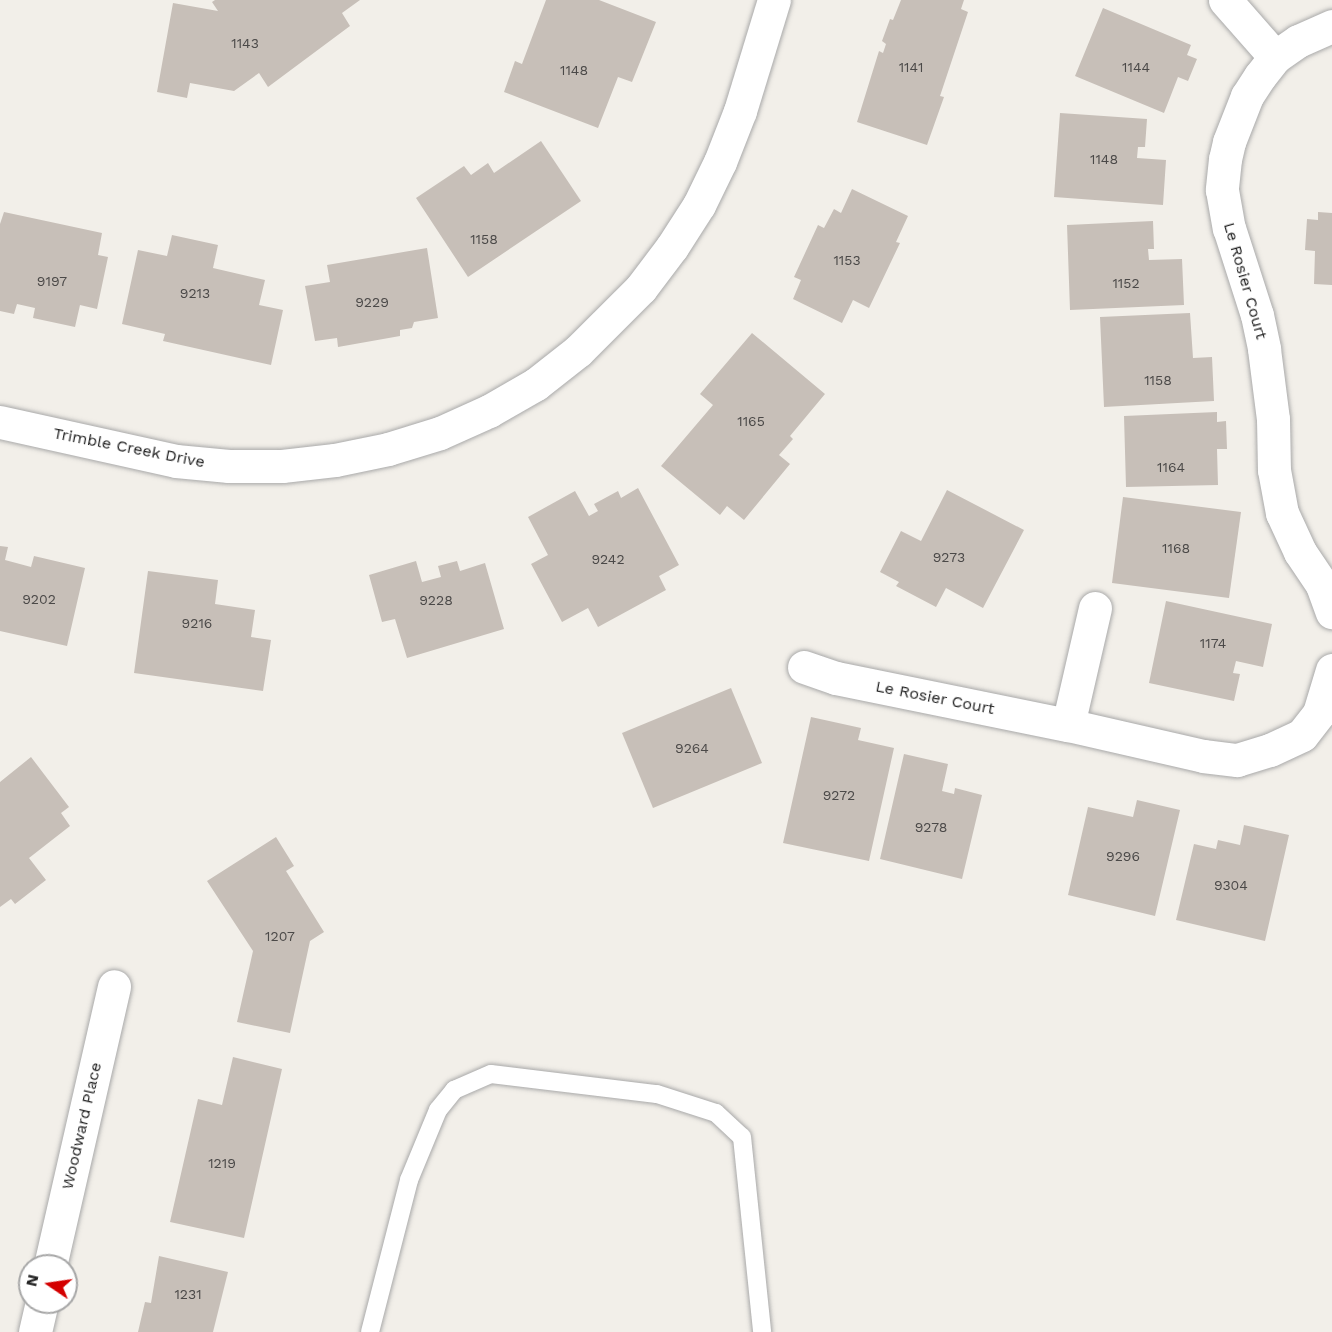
<!DOCTYPE html>
<html>
<head>
<meta charset="utf-8">
<style>
	body { margin:0 }
	#map { position:relative; width:1332px; height:1332px; overflow:hidden; background:#f2efe9; font-family:"Work Sans",sans-serif }
	div>[style] { position:absolute }
	[style*='--x'] { left:calc(var(--x)*1px); top:calc(var(--y)*1px); width:calc(var(--w)*1px); rotate:calc(var(--a)*1deg) }
	.building>* { inset:0; background:#c7bfb8 }
	.roads { filter:drop-shadow(0 0 2px #a9a9a9) drop-shadow(0 0 2px #a9a9a9) }
	.service>* { height:18px; margin:-9px; padding:0 9px; transform-origin:9px; border-radius:9px; background:#fff }
	.minor>* { height:33px; margin:-16.5px; padding:0 16.5px; transform-origin:16.5px; border-radius:16.5px; background:#fff }
	span { translate:-50% -50%; white-space:nowrap; text-align:center; line-height:1.15; -webkit-text-stroke:4.5px #fff; paint-order:stroke }
	.number-label { font-size:14px; color:#4b4948 }
	.number-label span { -webkit-text-stroke-width:0 }
	.street-label { font-size:16px; color:#222 }
	.north { position:absolute; left:18px; top:1254px; width:60px; height:60px; box-sizing:border-box; background:#fff; border:2px solid #a7a7a7; border-radius:50%; rotate:283deg; font-size:16px; font-weight:700; line-height:24px; text-align:center; color:#222 }
	.north::after { content:''; display:block; margin:auto; width:21px; height:27px; background:#d40000; clip-path:polygon(50% 0,100% 100%,50% 72%,0 100%) }
</style>
</head>
<body>
<div id="map">
	<div class="building">
		<i style="clip-path:polygon(215px 0,360px 0,342px 13px,350px 26px,268px 87px,259px 73px,234px 91px,190px 83px,187px 98px,157px 92px,173px 3px,218px 11px,212px 2px)"></i>
		<i style="clip-path:polygon(546px 0,599px 0,656px 22px,632px 82px,618px 77px,598px 128px,504px 92px,515px 61px,522px 64px)"></i>
		<i style="clip-path:polygon(901px 0,964px 0,961px 9px,968px 12px,940px 96px,944px 97px,927px 145px,857px 122px,879px 51px,883px 53px,886px 44px,882px 41px,890px 19px,893px 20px)"></i>
		<i style="clip-path:polygon(1103px 8px,1191px 45px,1187px 55px,1197px 59px,1188px 81px,1178px 77px,1164px 113px,1075px 76px)"></i>
		<i style="clip-path:polygon(1060px 113px,1147px 119px,1145px 147px,1138px 147px,1137px 158px,1166px 160px,1163px 205px,1054px 197px)"></i>
		<i style="clip-path:polygon(541px 141px,581px 201px,468px 277px,416px 198px,464px 166px,471px 175px,488px 163px,494px 173px)"></i>
		<i style="clip-path:polygon(852px 189px,908px 216px,896px 242px,900px 243px,869px 308px,853px 300px,842px 323px,793px 299px,801px 280px,794px 277px,818px 225px,824px 228px,834px 209px,841px 213px)"></i>
		<i style="clip-path:polygon(4px 212px,102px 233px,98px 255px,108px 257px,97px 309px,80px 305px,75px 327px,33px 318px,35px 308px,17px 304px,14px 314px,0 311px,0 224px)"></i>
		<i style="clip-path:polygon(1318px 212px,1332px 213px,1332px 285px,1314px 284px,1315px 251px,1305px 250px,1307px 219px,1318px 220px)"></i>
		<i style="clip-path:polygon(1153px 221px,1154px 249px,1148px 249px,1149px 260px,1182px 259px,1184px 305px,1070px 310px,1067px 225px)"></i>
		<i style="clip-path:polygon(172px 235px,218px 245px,213px 268px,265px 280px,259px 305px,283px 310px,271px 365px,163px 341px,165px 334px,122px 324px,138px 250px,167px 256px)"></i>
		<i style="clip-path:polygon(427px 248px,438px 318px,414px 322px,412px 328px,400px 330px,400px 336px,338px 347px,337px 338px,315px 341px,305px 286px,330px 282px,327px 265px)"></i>
		<i style="clip-path:polygon(1190px 313px,1193px 358px,1212px 357px,1214px 401px,1104px 407px,1100px 317px)"></i>
		<i style="clip-path:polygon(752px 333px,825px 394px,790px 436px,793px 439px,779px 455px,790px 464px,744px 520px,727px 506px,720px 515px,661px 466px,713px 405px,700px 394px)"></i>
		<i style="clip-path:polygon(1217px 412px,1217px 422px,1226px 421px,1227px 449px,1217px 449px,1218px 485px,1126px 487px,1124px 416px)"></i>
		<i style="clip-path:polygon(638px 488px,679px 565px,659px 576px,666px 590px,598px 627px,588px 608px,562px 622px,531px 564px,548px 555px,528px 517px,575px 491px,589px 516px,598px 511px,594px 504px,618px 491px,621px 498px)"></i>
		<i style="clip-path:polygon(947px 490px,1024px 530px,983px 608px,946px 588px,936px 607px,896px 586px,899px 582px,880px 572px,901px 531px,921px 541px)"></i>
		<i style="clip-path:polygon(1123px 497px,1241px 512px,1229px 598px,1112px 583px)"></i>
		<i style="clip-path:polygon(0 546px,8px 547px,5px 560px,31px 567px,34px 556px,85px 568px,67px 646px,0 631px)"></i>
		<i style="clip-path:polygon(416px 561px,422px 582px,441px 577px,438px 566px,457px 561px,460px 571px,485px 563px,504px 629px,407px 658px,395px 619px,382px 622px,369px 575px)"></i>
		<i style="clip-path:polygon(148px 571px,218px 580px,215px 604px,255px 610px,251px 637px,271px 640px,263px 691px,134px 673px)"></i>
		<i style="clip-path:polygon(1166px 601px,1272px 624px,1263px 667px,1236px 661px,1233px 673px,1240px 674px,1234px 701px,1149px 683px)"></i>
		<i style="clip-path:polygon(731px 688px,762px 763px,653px 808px,622px 733px)"></i>
		<i style="clip-path:polygon(811px 717px,861px 728px,858px 740px,894px 748px,869px 861px,783px 843px)"></i>
		<i style="clip-path:polygon(904px 754px,948px 764px,942px 791px,954px 794px,955px 788px,982px 795px,962px 879px,880px 859px)"></i>
		<i style="clip-path:polygon(31px 757px,69px 807px,61px 813px,70px 826px,29px 858px,46px 880px,15px 904px,11px 899px,0 907px,0 782px)"></i>
		<i style="clip-path:polygon(1137px 800px,1180px 810px,1155px 916px,1068px 895px,1088px 807px,1133px 817px)"></i>
		<i style="clip-path:polygon(1244px 825px,1289px 835px,1265px 941px,1176px 920px,1194px 844px,1216px 849px,1218px 840px,1240px 845px)"></i>
		<i style="clip-path:polygon(276px 837px,294px 866px,286px 871px,324px 932px,310px 941px,290px 1033px,237px 1022px,253px 951px,207px 881px)"></i>
		<i style="clip-path:polygon(233px 1057px,282px 1069px,244px 1238px,170px 1222px,198px 1099px,222px 1105px)"></i>
		<i style="clip-path:polygon(159px 1256px,228px 1272px,213px 1332px,138px 1332px,145px 1302px,151px 1303px)"></i>
	</div>
	<div class="roads">
		<div class="service">
			<i style="--x:370;--y:1332;--w:157;--a:-75.6"></i>
			<i style="--x:409;--y:1180;--w:76;--a:-67.5"></i>
			<i style="--x:438;--y:1110;--w:26;--a:-51"></i>
			<i style="--x:454;--y:1090;--w:40;--a:-23.4"></i>
			<i style="--x:491;--y:1074;--w:167;--a:6.9"></i>
			<i style="--x:657;--y:1094;--w:62;--a:17.9"></i>
			<i style="--x:716;--y:1113;--w:35;--a:43"></i>
			<i style="--x:742;--y:1137;--w:196;--a:84.1"></i>
		</div>
		<div class="minor">
			<i style="--x:1225;--y:0;--w:76;--a:48.7"></i>
			<i style="--x:1332;--y:26;--w:37;--a:156"></i>
			<i style="--x:1298;--y:41;--w:28;--a:145"></i>
			<i style="--x:1275;--y:57;--w:24;--a:128"></i>
			<i style="--x:1260;--y:76;--w:24;--a:123"></i>
			<i style="--x:1247;--y:96;--w:49;--a:111.4"></i>
			<i style="--x:1229;--y:142;--w:17;--a:103"></i>
			<i style="--x:1225;--y:159;--w:31;--a:96"></i>
			<i style="--x:1222;--y:190;--w:39;--a:80"></i>
			<i style="--x:1229;--y:228;--w:91;--a:72.2"></i>
			<i style="--x:1257;--y:315;--w:35;--a:78"></i>
			<i style="--x:1264;--y:349;--w:71;--a:82.7"></i>
			<i style="--x:1273;--y:419;--w:51;--a:88.9"></i>
			<i style="--x:1274;--y:470;--w:44;--a:79.5"></i>
			<i style="--x:1282;--y:513;--w:43;--a:65.2"></i>
			<i style="--x:1300;--y:552;--w:40;--a:56"></i>
			<i style="--x:1322;--y:585;--w:29;--a:70"></i>
			<i style="--x:0;--y:422;--w:180;--a:12.5"></i>
			<i style="--x:176;--y:461;--w:53;--a:5.4"></i>
			<i style="--x:229;--y:466;--w:53;--a:0"></i>
			<i style="--x:282;--y:466;--w:53;--a:-6.5"></i>
			<i style="--x:335;--y:460;--w:54;--a:-11.7"></i>
			<i style="--x:388;--y:449;--w:54;--a:-17.1"></i>
			<i style="--x:440;--y:433;--w:54;--a:-24.2"></i>
			<i style="--x:489;--y:411;--w:54;--a:-29.9"></i>
			<i style="--x:536;--y:384;--w:53;--a:-38.2"></i>
			<i style="--x:578;--y:351;--w:89;--a:-45"></i>
			<i style="--x:641;--y:288;--w:51;--a:-52.9"></i>
			<i style="--x:672;--y:247;--w:50;--a:-57.3"></i>
			<i style="--x:699;--y:205;--w:48;--a:-64"></i>
			<i style="--x:720;--y:162;--w:55;--a:-68.6"></i>
			<i style="--x:740;--y:111;--w:116;--a:-73"></i>
			<i style="--x:804;--y:667;--w:34;--a:19"></i>
			<i style="--x:836;--y:678;--w:237;--a:11.5"></i>
			<i style="--x:1068;--y:725;--w:139;--a:12.9"></i>
			<i style="--x:1203;--y:756;--w:34;--a:7"></i>
			<i style="--x:1237;--y:760;--w:34;--a:-17"></i>
			<i style="--x:1270;--y:750;--w:35;--a:-25"></i>
			<i style="--x:1302;--y:735;--w:28;--a:-52"></i>
			<i style="--x:1319;--y:713;--w:45;--a:-73.2"></i>
			<i style="--x:1068;--y:725;--w:120;--a:-77"></i>
			<i style="--x:50;--y:1266;--w:287;--a:-77.1"></i>
			<i style="--x:35;--y:1332;--w:31;--a:-77"></i>
		</div>
	</div>
	<div class="number-label">
		<span style="left:245px;top:43px">1143</span>
		<span style="left:911px;top:67px">1141</span>
		<span style="left:1136px;top:67px">1144</span>
		<span style="left:574px;top:70px">1148</span>
		<span style="left:1104px;top:159px">1148</span>
		<span style="left:484px;top:239px">1158</span>
		<span style="left:847px;top:260px">1153</span>
		<span style="left:52px;top:281px">9197</span>
		<span style="left:1126px;top:283px">1152</span>
		<span style="left:195px;top:293px">9213</span>
		<span style="left:372px;top:302px">9229</span>
		<span style="left:1158px;top:380px">1158</span>
		<span style="left:751px;top:421px">1165</span>
		<span style="left:1171px;top:467px">1164</span>
		<span style="left:1176px;top:548px">1168</span>
		<span style="left:949px;top:557px">9273</span>
		<span style="left:608px;top:559px">9242</span>
		<span style="left:39px;top:599px">9202</span>
		<span style="left:436px;top:600px">9228</span>
		<span style="left:197px;top:623px">9216</span>
		<span style="left:1213px;top:643px">1174</span>
		<span style="left:692px;top:748px">9264</span>
		<span style="left:839px;top:795px">9272</span>
		<span style="left:931px;top:827px">9278</span>
		<span style="left:1123px;top:856px">9296</span>
		<span style="left:1231px;top:885px">9304</span>
		<span style="left:280px;top:936px">1207</span>
		<span style="left:222px;top:1163px">1219</span>
		<span style="left:188px;top:1294px">1231</span>
	</div>
	<div class="street-label">
		<span style="left:1245px;top:281px;rotate:74deg">Le Rosier Court</span>
		<span style="left:129px;top:448px;rotate:11deg">Trimble Creek Drive</span>
		<span style="left:935px;top:698px;rotate:11deg">Le Rosier Court</span>
		<span style="left:82px;top:1126px;rotate:-77deg">Woodward Place</span>
	</div>
	<div class="north">N</div>
</div>
</body>
</html>
